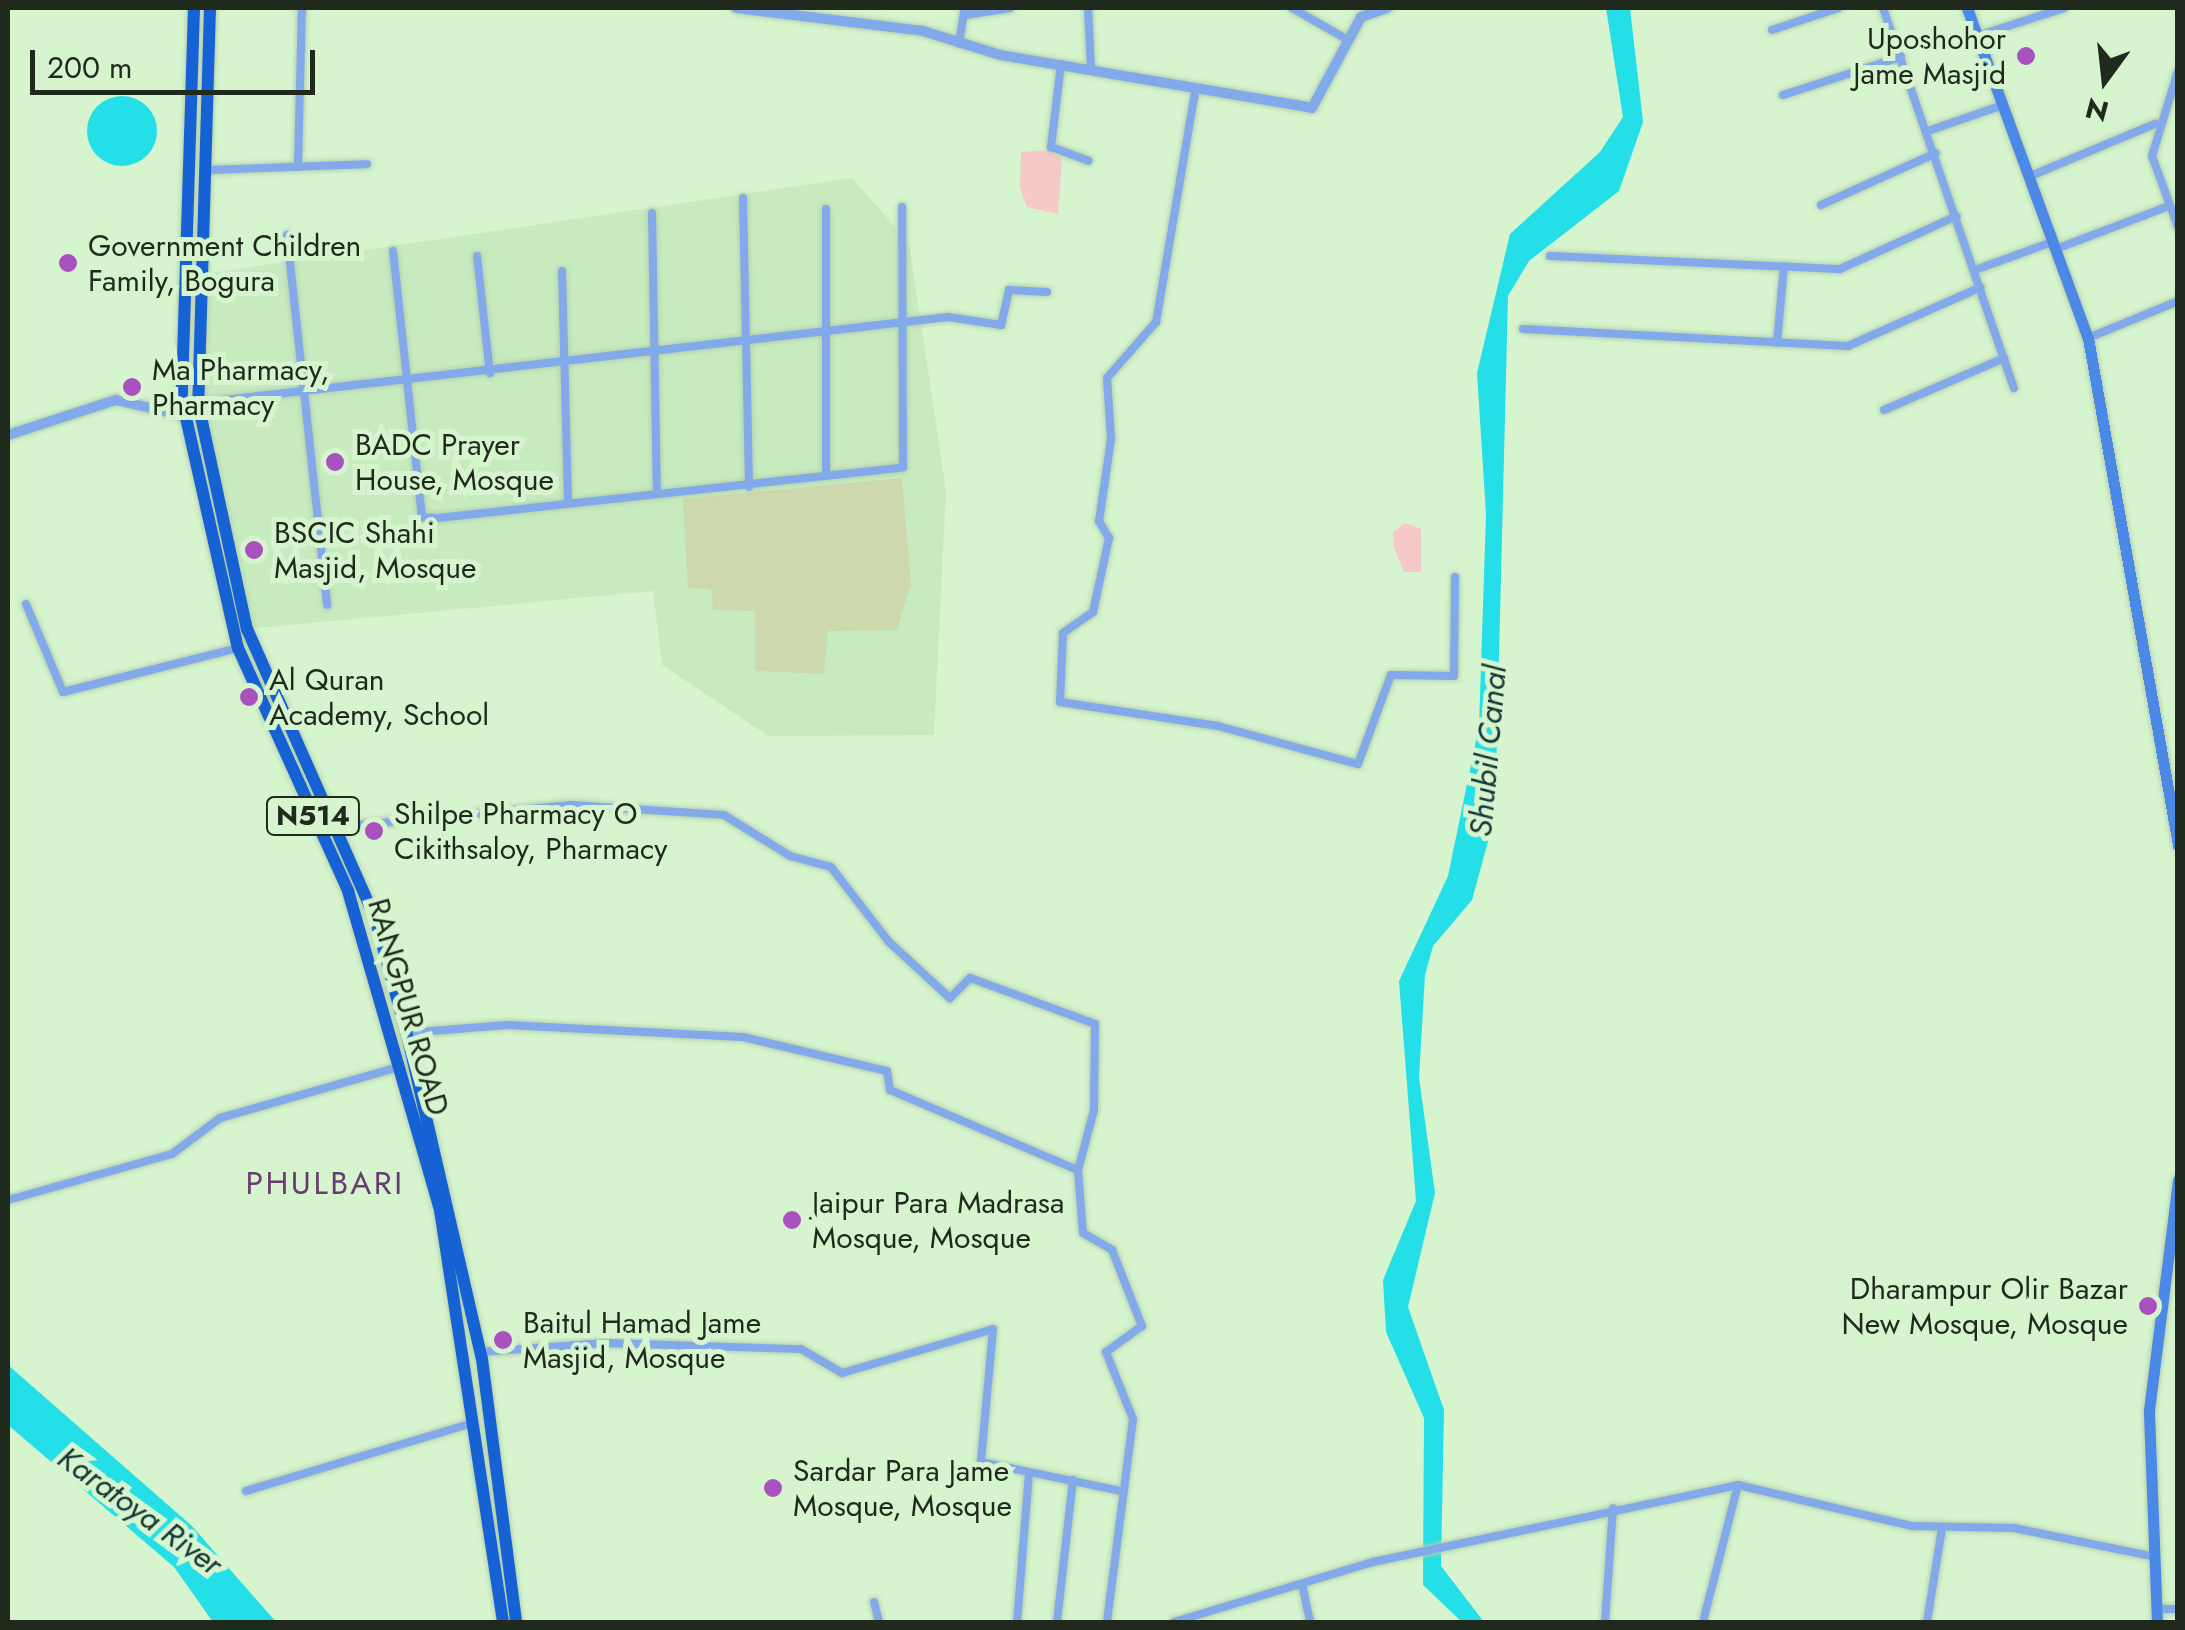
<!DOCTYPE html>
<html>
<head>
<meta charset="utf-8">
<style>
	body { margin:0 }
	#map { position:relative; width:2185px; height:1630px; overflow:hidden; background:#d6f4ce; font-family:Jost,sans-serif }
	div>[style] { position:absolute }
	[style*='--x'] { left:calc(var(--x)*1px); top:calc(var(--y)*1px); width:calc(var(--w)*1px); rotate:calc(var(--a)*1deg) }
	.built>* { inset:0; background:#c7ebbf }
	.green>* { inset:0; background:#f6c9c8 }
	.water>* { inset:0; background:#24dfe7 }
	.round { border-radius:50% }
	.building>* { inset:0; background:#cdd8ac }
	.roads { filter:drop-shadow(0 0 2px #b5d0ae) drop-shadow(0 0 2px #b5d0ae) }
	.minor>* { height:8px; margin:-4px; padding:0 4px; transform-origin:4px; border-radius:4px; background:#82aaea }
	.tertiary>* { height:10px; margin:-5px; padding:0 5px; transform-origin:5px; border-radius:5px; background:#82aaea }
	.secondary>* { height:11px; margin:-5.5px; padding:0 5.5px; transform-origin:5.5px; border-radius:5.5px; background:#4c88e6 }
	.trunk>* { height:12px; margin:-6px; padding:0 6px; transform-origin:6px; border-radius:6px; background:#1662d4 }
	.dots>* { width:28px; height:28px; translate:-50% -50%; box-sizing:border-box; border:5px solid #d6f4ce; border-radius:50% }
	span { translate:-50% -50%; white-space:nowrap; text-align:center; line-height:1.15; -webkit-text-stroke:10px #d6f4ce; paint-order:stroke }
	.shield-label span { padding:2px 8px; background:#d6f4ce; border:2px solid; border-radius:8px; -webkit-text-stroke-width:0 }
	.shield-label { font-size:28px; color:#1f2a1c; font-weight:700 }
	.poi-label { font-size:30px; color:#1f2a1c }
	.right { translate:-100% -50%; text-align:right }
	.left { translate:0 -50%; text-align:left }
	.street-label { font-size:30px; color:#1f2a1c }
	.water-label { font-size:32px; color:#143638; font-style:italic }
	.neighbourhood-label { font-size:32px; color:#673c72; letter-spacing:2.5px }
	.frame { position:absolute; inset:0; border:10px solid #1f2a1c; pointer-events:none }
	.north { position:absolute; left:2055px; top:30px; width:100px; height:100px; -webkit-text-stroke:8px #d6f4ce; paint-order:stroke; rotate:195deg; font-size:28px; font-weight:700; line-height:40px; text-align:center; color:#1f2a1c }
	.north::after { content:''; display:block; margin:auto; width:35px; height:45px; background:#1f2a1c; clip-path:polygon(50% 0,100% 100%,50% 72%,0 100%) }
	.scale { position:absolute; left:30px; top:50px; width:285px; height:45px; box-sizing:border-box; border:5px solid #1f2a1c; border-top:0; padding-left:12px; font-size:30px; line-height:35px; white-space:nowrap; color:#1f2a1c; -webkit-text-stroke:8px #d6f4ce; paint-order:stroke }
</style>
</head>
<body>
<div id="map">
	<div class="built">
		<i style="clip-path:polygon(852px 178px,909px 243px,946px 490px,934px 735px,768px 736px,662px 665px,653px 591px,247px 629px,198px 403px,204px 274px)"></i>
	</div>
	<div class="green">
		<i style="clip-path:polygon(1050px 150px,1062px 159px,1058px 214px,1027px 207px,1020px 188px,1021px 152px)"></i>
		<i style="clip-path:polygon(1405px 523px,1421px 529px,1421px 572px,1404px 572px,1394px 548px,1393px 532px)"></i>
	</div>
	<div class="water">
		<i style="clip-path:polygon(1606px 8px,1630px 8px,1643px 122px,1619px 191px,1529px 261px,1508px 296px,1495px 816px,1472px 900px,1433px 946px,1425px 975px,1419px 1078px,1435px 1193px,1408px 1307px,1444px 1410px,1441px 1566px,1484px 1622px,1462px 1622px,1423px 1585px,1424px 1418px,1386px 1332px,1383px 1280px,1416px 1201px,1399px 981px,1448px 876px,1479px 726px,1486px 514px,1477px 373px,1510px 234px,1600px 152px,1623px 117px)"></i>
		<i class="round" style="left:87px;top:96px;width:70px;height:70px"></i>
		<i style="clip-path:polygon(8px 1365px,192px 1526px,276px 1622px,213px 1622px,174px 1567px,8px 1425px)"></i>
	</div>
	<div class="building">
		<i style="clip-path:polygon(902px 478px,911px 584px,897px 630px,828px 631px,824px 674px,755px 671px,755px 611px,713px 610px,711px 589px,688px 588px,683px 499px)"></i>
	</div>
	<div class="roads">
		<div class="minor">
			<i style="--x:1088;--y:8;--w:61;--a:87.2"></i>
			<i style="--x:1292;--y:8;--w:64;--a:29.7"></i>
			<i style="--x:1883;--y:8;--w:402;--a:71"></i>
			<i style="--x:965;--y:15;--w:46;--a:-8.8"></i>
			<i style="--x:1772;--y:30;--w:70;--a:-18.4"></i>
			<i style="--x:1977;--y:36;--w:91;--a:-17.8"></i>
			<i style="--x:959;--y:44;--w:36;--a:-81"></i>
			<i style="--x:1061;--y:64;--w:84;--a:96.9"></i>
			<i style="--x:1051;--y:147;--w:40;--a:20.2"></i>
			<i style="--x:2178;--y:71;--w:89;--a:107"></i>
			<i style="--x:2152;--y:156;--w:76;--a:69.9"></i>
			<i style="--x:1195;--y:92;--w:233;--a:99.6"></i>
			<i style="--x:1156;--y:322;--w:74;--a:131.2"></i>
			<i style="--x:1107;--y:378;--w:61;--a:86.2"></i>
			<i style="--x:1111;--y:439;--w:83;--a:98.3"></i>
			<i style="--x:1099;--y:521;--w:20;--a:60"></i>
			<i style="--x:1109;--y:538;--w:76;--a:102.2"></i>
			<i style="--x:1093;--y:612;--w:37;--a:145"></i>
			<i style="--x:1063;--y:633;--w:69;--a:92.5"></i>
			<i style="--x:1060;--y:702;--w:160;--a:8.6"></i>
			<i style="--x:1218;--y:726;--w:145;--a:15.2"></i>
			<i style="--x:1358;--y:764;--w:95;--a:-69.7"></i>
			<i style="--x:1391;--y:675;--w:63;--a:0.9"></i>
			<i style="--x:1454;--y:676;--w:99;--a:-89.4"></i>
			<i style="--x:1783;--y:95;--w:124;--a:-17.9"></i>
			<i style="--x:1928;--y:131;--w:79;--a:-19.1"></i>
			<i style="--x:298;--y:167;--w:159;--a:-88.6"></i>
			<i style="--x:207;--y:170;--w:160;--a:-2.1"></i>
			<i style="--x:2028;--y:177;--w:138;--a:-22.7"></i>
			<i style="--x:743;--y:198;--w:289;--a:88.8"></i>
			<i style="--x:1821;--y:205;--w:126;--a:-24.3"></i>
			<i style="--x:826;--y:209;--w:266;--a:90"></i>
			<i style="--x:652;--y:213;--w:278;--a:89"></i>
			<i style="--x:287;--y:235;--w:372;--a:83.8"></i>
			<i style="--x:2056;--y:249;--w:118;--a:-20.9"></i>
			<i style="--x:393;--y:251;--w:268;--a:83.8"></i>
			<i style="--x:422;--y:517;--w:15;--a:4"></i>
			<i style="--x:437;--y:518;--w:469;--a:-6.2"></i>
			<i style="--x:903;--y:467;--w:260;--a:-90.2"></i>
			<i style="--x:477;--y:256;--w:118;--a:83.7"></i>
			<i style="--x:1550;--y:256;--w:290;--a:2.6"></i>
			<i style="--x:1840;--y:269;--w:128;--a:-24.4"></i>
			<i style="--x:1975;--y:270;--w:79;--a:-20"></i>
			<i style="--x:562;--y:271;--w:231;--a:88.5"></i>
			<i style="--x:1523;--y:329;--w:325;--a:3"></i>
			<i style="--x:1848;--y:346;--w:145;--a:-23.9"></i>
			<i style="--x:2088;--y:338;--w:97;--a:-22.3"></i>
			<i style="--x:1777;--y:343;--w:77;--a:-84.8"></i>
			<i style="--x:198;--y:403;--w:755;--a:-6.54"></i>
			<i style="--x:948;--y:317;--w:54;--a:8.6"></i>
			<i style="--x:1001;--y:325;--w:36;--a:-77"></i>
			<i style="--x:1009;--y:290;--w:38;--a:3"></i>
			<i style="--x:1884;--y:410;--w:131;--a:-23.4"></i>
			<i style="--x:26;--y:604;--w:95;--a:67.2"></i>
			<i style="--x:63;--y:692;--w:180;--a:-14.1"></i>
			<i style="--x:338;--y:827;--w:234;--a:-5.4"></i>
			<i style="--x:571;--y:805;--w:153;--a:3.7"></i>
			<i style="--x:724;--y:815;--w:78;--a:31.8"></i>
			<i style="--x:790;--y:856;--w:42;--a:15"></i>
			<i style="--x:831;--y:867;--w:95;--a:52.3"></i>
			<i style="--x:889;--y:942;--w:83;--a:42.6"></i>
			<i style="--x:950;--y:998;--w:28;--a:-45"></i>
			<i style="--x:970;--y:978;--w:133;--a:20.2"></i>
			<i style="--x:1095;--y:1024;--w:86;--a:90.7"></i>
			<i style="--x:1094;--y:1110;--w:62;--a:104.9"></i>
			<i style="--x:1078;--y:1170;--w:63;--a:85.5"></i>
			<i style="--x:1083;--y:1233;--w:34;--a:30"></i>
			<i style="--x:1112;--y:1250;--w:82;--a:68.5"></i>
			<i style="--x:1142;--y:1326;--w:44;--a:144.2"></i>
			<i style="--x:1106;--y:1352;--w:72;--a:68.1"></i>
			<i style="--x:1133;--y:1419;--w:205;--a:97.3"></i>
			<i style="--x:407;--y:1033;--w:100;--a:-4.6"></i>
			<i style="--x:507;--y:1025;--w:236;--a:2.9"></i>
			<i style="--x:743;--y:1037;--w:148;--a:13.3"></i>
			<i style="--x:887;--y:1071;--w:19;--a:81"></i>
			<i style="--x:890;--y:1090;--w:204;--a:23.1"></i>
			<i style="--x:8;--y:1200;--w:170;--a:-15.7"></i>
			<i style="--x:172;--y:1154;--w:60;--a:-36.9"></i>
			<i style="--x:220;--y:1118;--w:186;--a:-15.9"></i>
			<i style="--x:480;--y:1352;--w:126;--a:-4.1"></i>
			<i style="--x:606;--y:1343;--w:195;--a:1.8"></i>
			<i style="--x:801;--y:1349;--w:48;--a:30.3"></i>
			<i style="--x:842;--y:1373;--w:157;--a:-16.2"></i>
			<i style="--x:993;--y:1329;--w:134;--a:95.2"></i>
			<i style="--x:981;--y:1462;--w:143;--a:11.7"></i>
			<i style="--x:246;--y:1491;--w:236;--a:-16.7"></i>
			<i style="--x:1302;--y:1584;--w:39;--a:78"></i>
			<i style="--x:874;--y:1602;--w:21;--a:76"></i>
			<i style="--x:2157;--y:1609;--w:21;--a:0"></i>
			<i style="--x:1017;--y:1622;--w:150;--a:-85.4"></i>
			<i style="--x:1057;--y:1622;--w:143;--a:-83.6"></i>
			<i style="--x:1174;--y:1622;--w:208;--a:-16.8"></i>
			<i style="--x:1373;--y:1562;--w:373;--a:-11.9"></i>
			<i style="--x:1738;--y:1485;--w:178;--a:13.3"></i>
			<i style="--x:1911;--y:1526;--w:103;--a:1.1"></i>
			<i style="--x:2014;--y:1528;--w:144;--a:11.6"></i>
			<i style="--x:1605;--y:1622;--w:114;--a:-86"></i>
			<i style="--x:1703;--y:1622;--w:141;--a:-75.7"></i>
			<i style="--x:1927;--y:1622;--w:95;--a:-80.9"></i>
		</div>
		<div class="tertiary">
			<i style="--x:736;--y:8;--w:188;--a:7"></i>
			<i style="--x:923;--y:31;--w:81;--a:17.3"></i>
			<i style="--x:1000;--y:55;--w:316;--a:9.6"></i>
			<i style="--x:1312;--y:108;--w:103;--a:-61.7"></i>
			<i style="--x:1361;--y:17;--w:28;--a:-19"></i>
			<i style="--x:8;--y:435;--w:114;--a:-18"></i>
			<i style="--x:116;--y:400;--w:72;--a:12.9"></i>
		</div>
		<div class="secondary">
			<i style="--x:1967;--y:8;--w:351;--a:69.9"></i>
			<i style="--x:2088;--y:338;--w:515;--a:79.93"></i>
			<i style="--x:2157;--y:1622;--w:212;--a:-92.2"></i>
			<i style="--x:2149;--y:1410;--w:232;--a:-82.8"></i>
		</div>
		<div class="trunk">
			<i style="--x:194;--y:8;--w:392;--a:91.8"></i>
			<i style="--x:182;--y:400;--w:254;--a:77.3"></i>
			<i style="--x:238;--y:648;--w:267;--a:65.6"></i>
			<i style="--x:348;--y:891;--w:332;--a:73.9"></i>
			<i style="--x:440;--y:1210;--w:417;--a:81.3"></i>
			<i style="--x:210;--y:8;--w:395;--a:91.7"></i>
			<i style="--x:198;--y:403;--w:231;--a:77.8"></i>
			<i style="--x:247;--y:629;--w:316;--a:66.1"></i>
			<i style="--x:375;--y:918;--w:125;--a:74.7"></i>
			<i style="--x:408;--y:1039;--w:328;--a:77"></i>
			<i style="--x:482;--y:1359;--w:265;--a:82.6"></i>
		</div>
	</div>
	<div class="dots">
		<i style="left:2026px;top:56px;background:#a951be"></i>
		<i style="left:68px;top:263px;background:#a951be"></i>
		<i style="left:132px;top:387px;background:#a951be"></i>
		<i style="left:335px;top:462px;background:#a951be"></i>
		<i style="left:254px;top:550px;background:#a951be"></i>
		<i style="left:249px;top:697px;background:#a951be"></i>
		<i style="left:374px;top:831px;background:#a951be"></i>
		<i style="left:792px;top:1220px;background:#a951be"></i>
		<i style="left:2148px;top:1306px;background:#a951be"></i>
		<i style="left:503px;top:1340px;background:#a951be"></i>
		<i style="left:773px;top:1488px;background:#a951be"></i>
	</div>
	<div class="shield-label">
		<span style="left:313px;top:816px">N514</span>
	</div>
	<div class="poi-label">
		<span class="right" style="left:2006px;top:56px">Uposhohor<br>Jame Masjid</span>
		<span class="left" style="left:88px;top:263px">Government Children<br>Family, Bogura</span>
		<span class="left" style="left:152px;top:387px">Ma Pharmacy,<br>Pharmacy</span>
		<span class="left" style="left:355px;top:462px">BADC Prayer<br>House, Mosque</span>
		<span class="left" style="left:274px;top:550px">BSCIC Shahi<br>Masjid, Mosque</span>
		<span class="left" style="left:269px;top:697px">Al Quran<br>Academy, School</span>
		<span class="left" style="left:394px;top:831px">Shilpe Pharmacy O<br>Cikithsaloy, Pharmacy</span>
		<span class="left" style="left:812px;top:1220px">Jaipur Para Madrasa<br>Mosque, Mosque</span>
		<span class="right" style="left:2128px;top:1306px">Dharampur Olir Bazar<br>New Mosque, Mosque</span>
		<span class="left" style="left:523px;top:1340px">Baitul Hamad Jame<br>Masjid, Mosque</span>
		<span class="left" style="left:793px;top:1488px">Sardar Para Jame<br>Mosque, Mosque</span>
	</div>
	<div class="street-label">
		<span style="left:408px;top:1007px;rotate:74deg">RANGPUR ROAD</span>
	</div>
	<div class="water-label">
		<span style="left:1488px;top:751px;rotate:-85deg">Shubil Canal</span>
		<span style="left:140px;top:1511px;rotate:36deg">Karatoya River</span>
	</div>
	<div class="neighbourhood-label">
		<span style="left:325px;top:1183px">PHULBARI</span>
	</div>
	<div class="frame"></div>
	<div class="north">N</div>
	<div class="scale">200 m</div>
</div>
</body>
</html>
